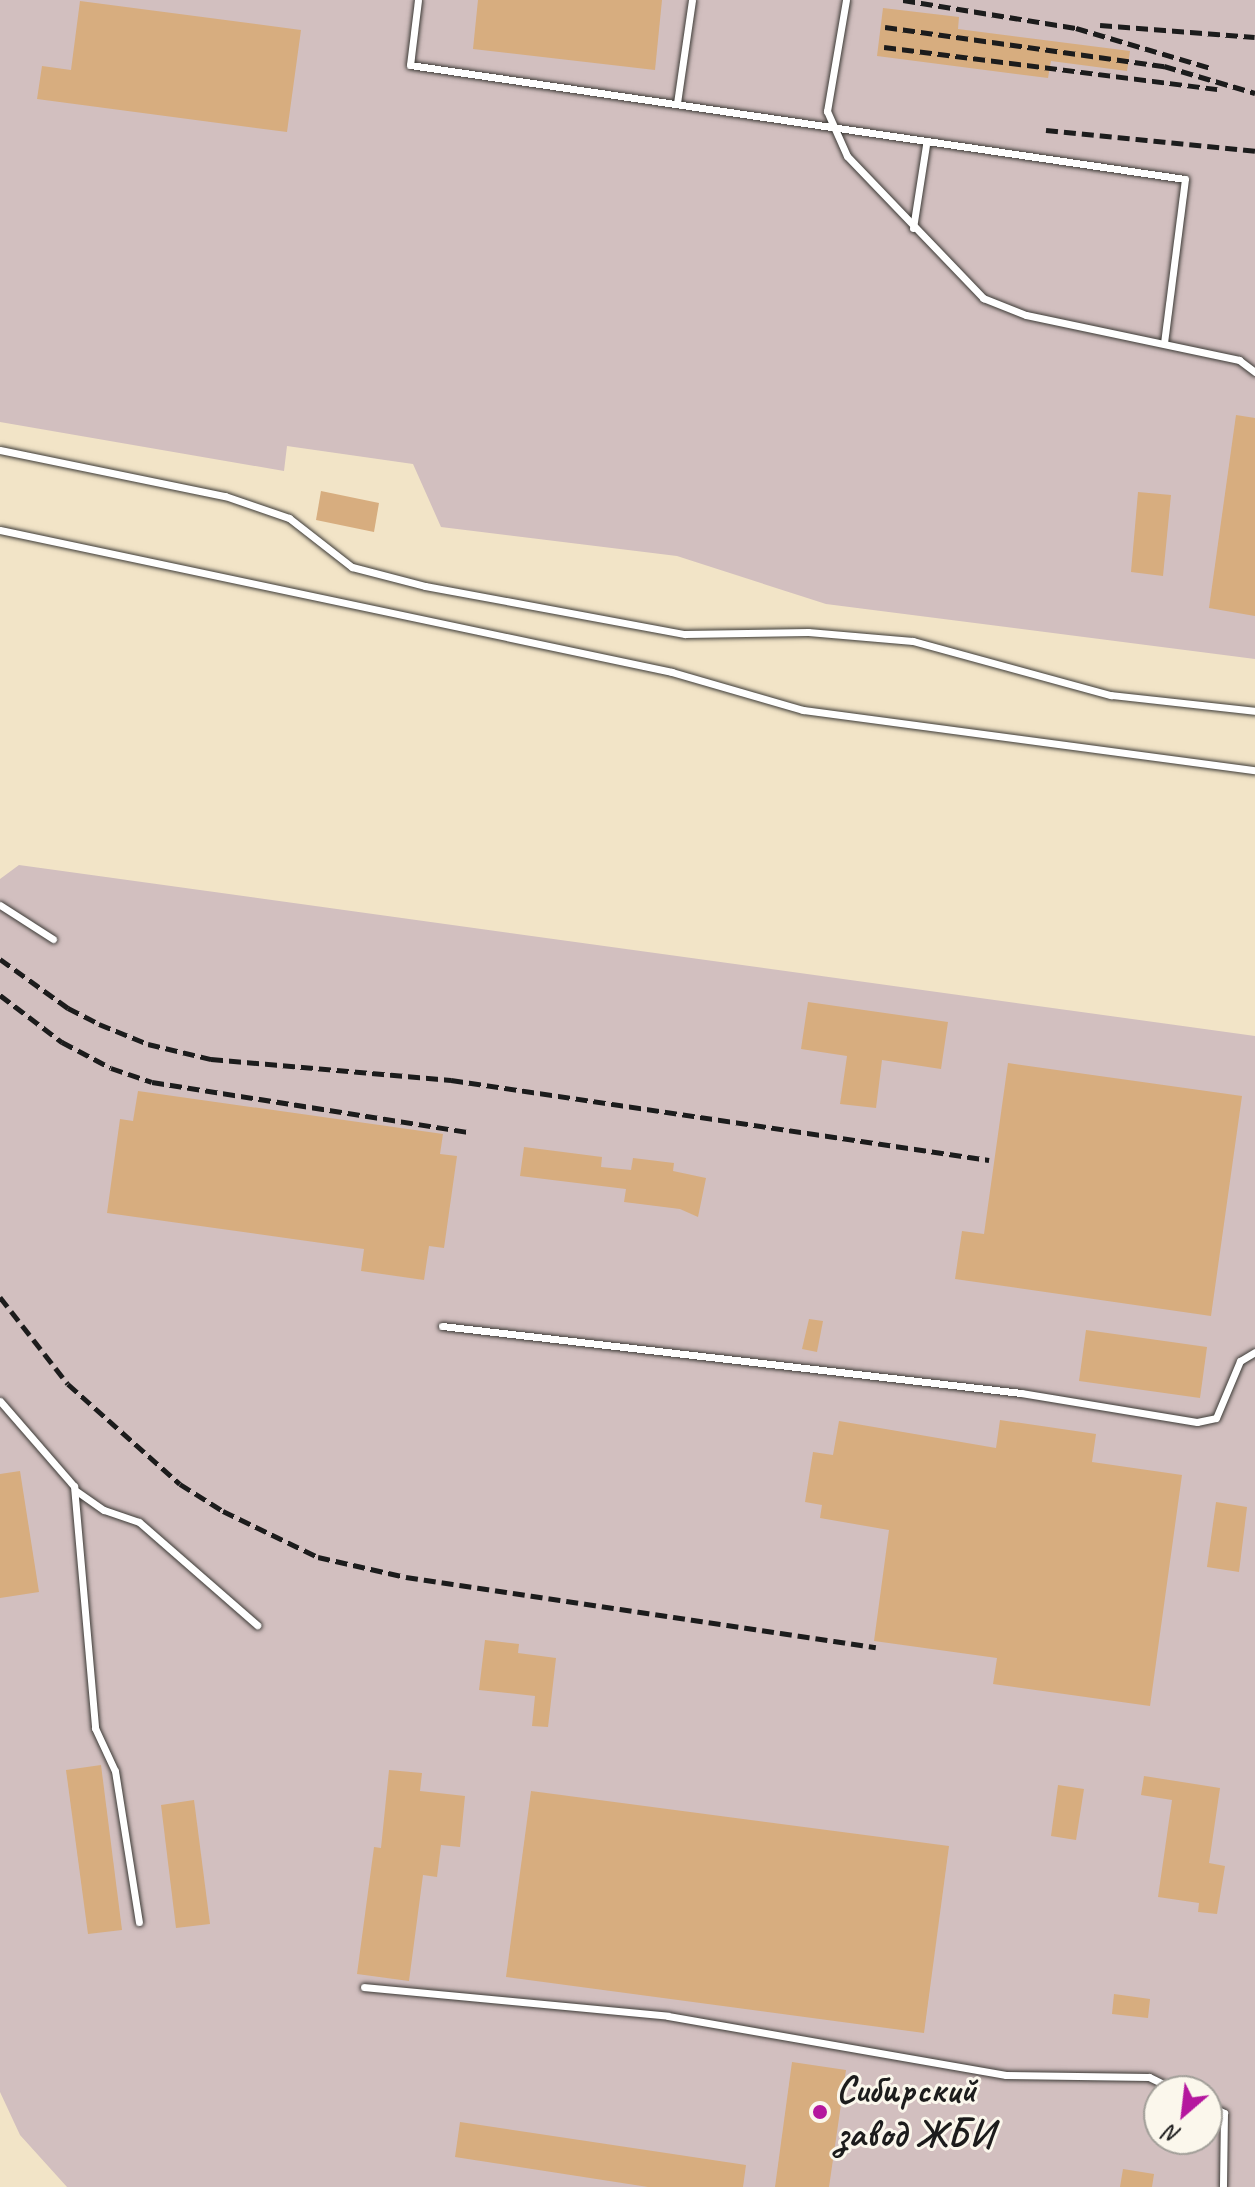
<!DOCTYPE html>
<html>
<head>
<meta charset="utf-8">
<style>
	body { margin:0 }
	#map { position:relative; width:1255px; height:2187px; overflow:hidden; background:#f2e4c7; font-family:Caveat,sans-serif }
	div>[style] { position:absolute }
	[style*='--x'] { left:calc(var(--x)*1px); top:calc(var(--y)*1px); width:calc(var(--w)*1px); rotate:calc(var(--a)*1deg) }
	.industrial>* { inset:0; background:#d2bfbf }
	.building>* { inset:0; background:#d7ad7f }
	.roads { filter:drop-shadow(0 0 2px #3c3a36) drop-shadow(0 0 2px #3c3a36) }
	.lane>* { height:7px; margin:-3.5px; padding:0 3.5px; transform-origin:3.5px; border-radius:3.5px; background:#fff }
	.rail>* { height:5px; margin-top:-2.5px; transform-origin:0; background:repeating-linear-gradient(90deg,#1c1c1c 0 12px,transparent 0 18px) }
	.dots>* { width:22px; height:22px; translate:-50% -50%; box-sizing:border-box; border:4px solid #fbf7ec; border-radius:50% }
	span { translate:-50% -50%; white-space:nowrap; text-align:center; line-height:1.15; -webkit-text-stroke:6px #fbf7ec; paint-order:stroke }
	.poi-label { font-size:38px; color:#1c1c1c; font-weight:700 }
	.left { translate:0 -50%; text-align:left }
	.north { position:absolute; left:1143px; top:2075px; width:80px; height:80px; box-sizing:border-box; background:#fbf7ec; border:2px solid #a29f99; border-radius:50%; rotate:208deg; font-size:22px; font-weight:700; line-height:32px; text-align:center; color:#1c1c1c }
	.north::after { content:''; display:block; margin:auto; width:28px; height:36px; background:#b5179e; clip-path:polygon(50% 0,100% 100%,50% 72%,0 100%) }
</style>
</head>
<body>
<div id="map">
	<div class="industrial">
		<i style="clip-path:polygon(0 0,1255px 0,1255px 659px,826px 604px,677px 556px,441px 527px,413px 464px,287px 446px,284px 471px,0 422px)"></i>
		<i style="clip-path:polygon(evenodd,19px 865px,1255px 1036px,1255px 2187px,67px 2187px,20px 2135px,0 2092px,0 879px,19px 865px,1159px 2091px,1207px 2091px,1207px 2139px,1159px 2139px,1159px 2091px)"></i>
	</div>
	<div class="building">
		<i style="clip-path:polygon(478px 0,662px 0,655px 70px,473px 49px)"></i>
		<i style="clip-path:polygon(80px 1px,301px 30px,287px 132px,37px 99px,42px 66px,71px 70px)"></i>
		<i style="clip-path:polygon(883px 8px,959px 17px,958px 29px,1130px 51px,1127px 71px,1051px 61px,1048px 78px,877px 56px)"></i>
		<i style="clip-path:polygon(1236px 415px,1255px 418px,1255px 616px,1209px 608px)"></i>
		<i style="clip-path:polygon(321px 491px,379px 503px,374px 532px,316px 520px)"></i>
		<i style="clip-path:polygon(1138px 492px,1171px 495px,1163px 576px,1131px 572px)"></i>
		<i style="clip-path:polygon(808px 1002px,948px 1022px,941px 1069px,882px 1060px,876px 1108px,840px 1104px,847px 1056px,801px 1049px)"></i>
		<i style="clip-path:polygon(1008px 1063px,1242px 1096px,1211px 1316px,955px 1279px,962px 1231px,984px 1234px)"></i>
		<i style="clip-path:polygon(138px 1091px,443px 1134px,440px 1154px,457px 1156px,444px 1248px,429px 1246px,424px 1280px,361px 1271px,364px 1249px,107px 1213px,120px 1119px,133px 1121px)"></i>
		<i style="clip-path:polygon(524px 1147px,602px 1157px,601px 1167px,631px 1170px,633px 1158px,674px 1163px,673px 1171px,706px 1178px,698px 1217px,680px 1209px,624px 1202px,626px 1189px,520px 1176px)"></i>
		<i style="clip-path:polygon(809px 1319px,823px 1321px,817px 1352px,802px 1349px)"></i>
		<i style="clip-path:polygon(1086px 1330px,1207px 1347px,1200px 1398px,1079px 1381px)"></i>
		<i style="clip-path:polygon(1000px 1420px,1096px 1434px,1092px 1462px,1182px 1475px,1150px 1706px,993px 1684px,997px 1658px,874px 1641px,889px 1530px,820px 1518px,822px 1505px,805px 1502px,813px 1452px,833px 1455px,839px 1421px,996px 1448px)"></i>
		<i style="clip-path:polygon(20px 1471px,39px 1592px,0 1598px,0 1474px)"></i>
		<i style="clip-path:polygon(1216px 1502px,1247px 1507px,1239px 1572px,1207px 1567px)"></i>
		<i style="clip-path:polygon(485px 1640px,519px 1644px,518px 1653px,556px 1658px,548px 1727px,532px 1726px,535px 1696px,479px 1690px)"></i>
		<i style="clip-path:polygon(101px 1765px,122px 1930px,88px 1934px,66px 1770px)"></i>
		<i style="clip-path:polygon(389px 1770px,422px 1773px,420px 1791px,465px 1796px,460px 1847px,441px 1845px,437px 1877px,423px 1875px,409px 1981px,357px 1974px,374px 1847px,381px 1848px)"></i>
		<i style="clip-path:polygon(1144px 1776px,1220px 1788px,1209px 1863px,1225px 1866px,1217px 1914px,1198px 1912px,1199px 1903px,1158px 1897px,1172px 1800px,1141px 1795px)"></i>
		<i style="clip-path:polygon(1058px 1785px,1084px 1789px,1076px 1840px,1051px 1836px)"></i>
		<i style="clip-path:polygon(531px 1791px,949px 1846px,924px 2033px,506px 1977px)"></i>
		<i style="clip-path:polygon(194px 1800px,210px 1924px,176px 1928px,161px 1805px)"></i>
		<i style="clip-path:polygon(1114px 1994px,1150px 1999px,1148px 2018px,1112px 2014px)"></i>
		<i style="clip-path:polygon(792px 2062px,846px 2070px,829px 2187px,775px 2187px)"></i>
		<i style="clip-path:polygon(460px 2122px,746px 2165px,743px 2187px,648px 2187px,455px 2157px)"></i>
		<i style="clip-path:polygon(1123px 2169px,1154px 2174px,1152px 2187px,1120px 2187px)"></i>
	</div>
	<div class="roads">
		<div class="lane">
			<i style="--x:418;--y:0;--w:65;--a:97"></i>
			<i style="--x:410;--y:65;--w:783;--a:8.37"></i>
			<i style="--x:1185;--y:179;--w:165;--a:97.3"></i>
			<i style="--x:846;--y:0;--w:113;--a:99.7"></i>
			<i style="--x:827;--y:111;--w:49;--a:66"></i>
			<i style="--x:847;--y:156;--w:197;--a:46.2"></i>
			<i style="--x:983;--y:298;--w:46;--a:21.6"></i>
			<i style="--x:1026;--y:315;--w:218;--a:11.9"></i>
			<i style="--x:1239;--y:360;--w:20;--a:37"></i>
			<i style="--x:677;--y:103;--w:104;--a:-81.7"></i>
			<i style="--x:913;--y:228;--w:84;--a:-81.1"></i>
			<i style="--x:0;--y:450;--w:230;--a:11.6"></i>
			<i style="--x:225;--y:496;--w:68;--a:19"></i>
			<i style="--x:289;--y:518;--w:80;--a:37.9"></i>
			<i style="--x:352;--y:567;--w:75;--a:14.6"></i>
			<i style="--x:425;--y:586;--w:264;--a:10.5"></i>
			<i style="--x:685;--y:634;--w:123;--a:-0.9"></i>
			<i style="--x:808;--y:632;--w:105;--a:4.9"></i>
			<i style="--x:913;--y:641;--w:205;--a:15.3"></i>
			<i style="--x:1111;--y:695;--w:145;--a:6.3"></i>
			<i style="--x:0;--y:530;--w:687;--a:11.93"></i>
			<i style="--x:672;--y:672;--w:136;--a:16.2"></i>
			<i style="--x:803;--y:710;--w:456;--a:7.6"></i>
			<i style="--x:0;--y:905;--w:63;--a:32.7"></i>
			<i style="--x:442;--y:1326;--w:583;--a:6.6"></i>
			<i style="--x:1021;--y:1393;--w:178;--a:9.4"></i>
			<i style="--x:1197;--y:1422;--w:19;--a:-12"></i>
			<i style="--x:1216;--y:1418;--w:62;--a:-67.2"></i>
			<i style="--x:1240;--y:1361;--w:17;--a:-31"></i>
			<i style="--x:0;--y:1401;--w:113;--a:49"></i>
			<i style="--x:74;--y:1486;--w:243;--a:85"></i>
			<i style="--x:95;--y:1728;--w:47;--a:65.1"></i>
			<i style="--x:115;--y:1771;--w:153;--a:81"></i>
			<i style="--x:75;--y:1490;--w:35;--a:35"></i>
			<i style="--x:104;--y:1510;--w:37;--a:19"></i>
			<i style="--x:139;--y:1522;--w:157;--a:41.1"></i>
			<i style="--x:364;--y:1987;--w:305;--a:5.4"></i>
			<i style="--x:668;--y:2016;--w:343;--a:9.9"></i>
			<i style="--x:1006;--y:2075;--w:143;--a:0.8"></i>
			<i style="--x:1149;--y:2077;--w:32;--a:26"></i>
			<i style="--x:1207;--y:2105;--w:19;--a:25"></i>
			<i style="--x:1224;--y:2113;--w:74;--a:90.8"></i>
		</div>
	</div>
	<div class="rail">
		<i style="--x:903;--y:0;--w:175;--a:9.2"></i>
		<i style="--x:1076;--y:28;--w:141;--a:16.5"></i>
		<i style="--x:1100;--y:25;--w:155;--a:4.4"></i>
		<i style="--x:885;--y:27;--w:282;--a:8"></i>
		<i style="--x:1164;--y:66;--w:95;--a:16.5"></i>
		<i style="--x:884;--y:47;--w:336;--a:7.2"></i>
		<i style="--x:1046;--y:130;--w:210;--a:5.7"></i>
		<i style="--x:0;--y:959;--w:84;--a:35.8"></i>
		<i style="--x:68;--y:1008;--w:35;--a:27"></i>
		<i style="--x:99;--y:1024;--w:53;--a:22.2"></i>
		<i style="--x:148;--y:1044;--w:65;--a:13.4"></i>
		<i style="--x:211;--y:1059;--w:241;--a:5"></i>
		<i style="--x:451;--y:1080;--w:544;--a:8.46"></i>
		<i style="--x:0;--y:995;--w:78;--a:37.2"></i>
		<i style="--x:62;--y:1042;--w:55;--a:28"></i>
		<i style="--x:111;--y:1068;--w:43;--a:18.9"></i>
		<i style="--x:152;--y:1082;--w:319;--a:9"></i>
		<i style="--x:0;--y:1297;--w:110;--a:52"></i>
		<i style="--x:68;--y:1384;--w:150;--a:41.8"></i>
		<i style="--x:180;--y:1484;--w:51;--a:32.1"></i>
		<i style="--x:223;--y:1511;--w:106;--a:25.8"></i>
		<i style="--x:318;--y:1557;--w:90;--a:12.8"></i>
		<i style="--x:406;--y:1577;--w:475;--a:8.5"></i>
	</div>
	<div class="dots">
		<i style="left:820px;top:2112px;background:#b5179e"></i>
	</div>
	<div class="poi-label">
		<span class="left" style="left:836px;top:2112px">Сибирский<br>завод ЖБИ</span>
	</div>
	<div class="north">N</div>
</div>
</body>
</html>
